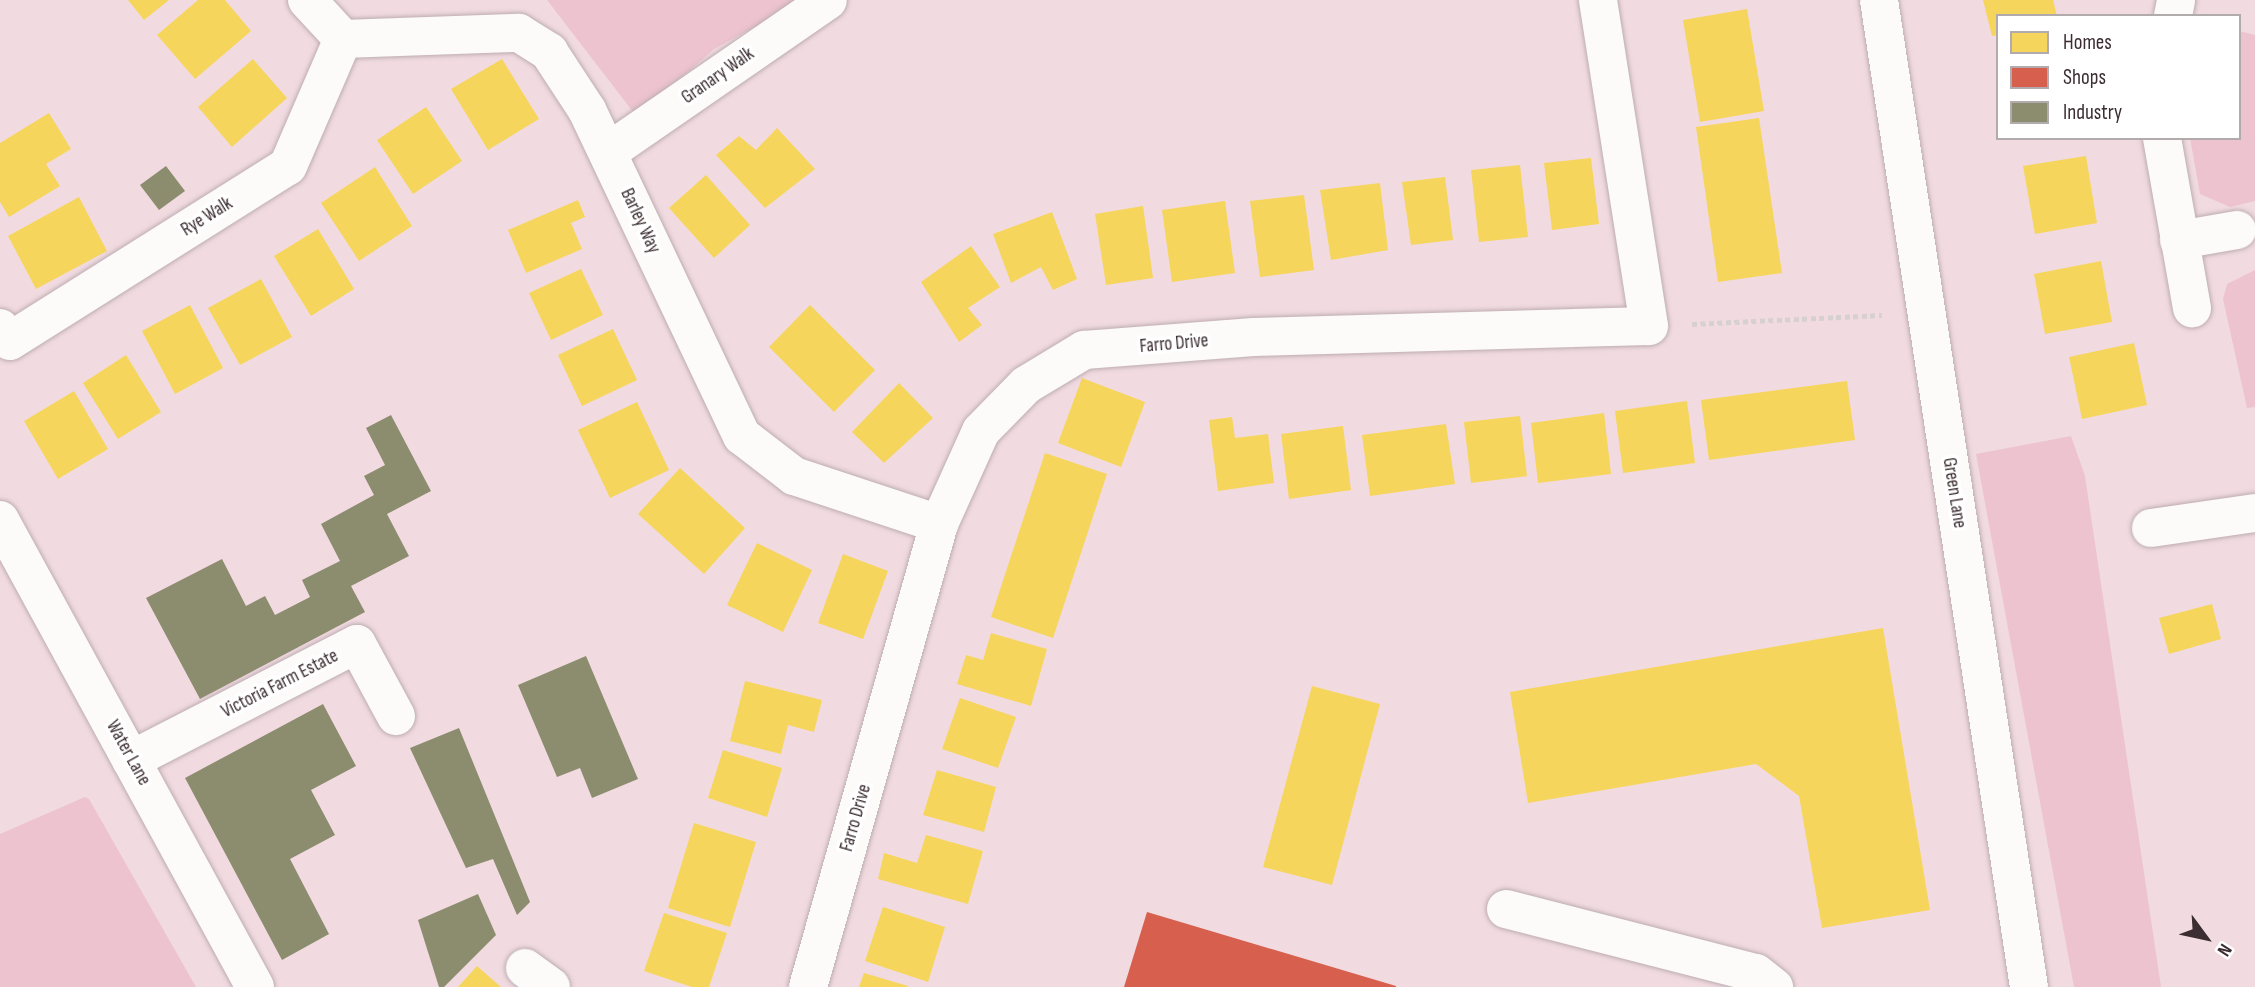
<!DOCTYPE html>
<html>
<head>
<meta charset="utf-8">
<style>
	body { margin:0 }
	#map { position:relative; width:2255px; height:987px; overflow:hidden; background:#f1dbe1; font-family:"Sofia Sans Condensed",sans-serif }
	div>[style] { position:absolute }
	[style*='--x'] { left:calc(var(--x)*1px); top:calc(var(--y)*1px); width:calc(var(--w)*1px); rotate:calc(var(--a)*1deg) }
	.green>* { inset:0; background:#ecc3ce }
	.homes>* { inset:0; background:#f6d55c }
	.shops>* { inset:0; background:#d6604d }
	.industry>* { inset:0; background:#8c8c6e }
	.path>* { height:4.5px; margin-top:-2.25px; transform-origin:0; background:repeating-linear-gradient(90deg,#d7d0d2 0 5px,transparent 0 8.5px) }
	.roads { filter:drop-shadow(0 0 2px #bdadb2) drop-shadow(0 0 2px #bdadb2) }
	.minor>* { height:38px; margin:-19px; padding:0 19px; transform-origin:19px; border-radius:19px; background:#fdfafa }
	span { translate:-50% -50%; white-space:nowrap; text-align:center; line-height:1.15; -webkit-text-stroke:7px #fff; paint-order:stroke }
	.street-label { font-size:19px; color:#3b2d31 }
	.legend { position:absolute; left:1996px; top:14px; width:245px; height:126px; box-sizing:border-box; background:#fff; border:2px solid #b1abad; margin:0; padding:9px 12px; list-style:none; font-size:21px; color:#3b2d31 }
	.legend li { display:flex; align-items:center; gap:14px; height:35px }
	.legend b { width:35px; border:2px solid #b1abad }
	.north { position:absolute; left:2171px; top:903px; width:70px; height:70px; -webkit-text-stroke:5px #fff; paint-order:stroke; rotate:123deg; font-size:19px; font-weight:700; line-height:28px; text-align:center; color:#3b2d31 }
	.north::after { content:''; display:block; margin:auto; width:24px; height:32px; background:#3b2d31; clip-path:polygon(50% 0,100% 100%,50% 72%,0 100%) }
</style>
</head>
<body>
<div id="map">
	<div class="green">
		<i style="clip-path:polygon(547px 0,804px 0,714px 49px,637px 117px)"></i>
		<i style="clip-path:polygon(2239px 31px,2255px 35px,2255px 201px,2230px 207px,2200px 194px,2190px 138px,2239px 138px)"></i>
		<i style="clip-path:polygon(2255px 270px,2255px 407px,2247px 408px,2223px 299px,2227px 284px)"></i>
		<i style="clip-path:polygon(2071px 436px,2085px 476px,2161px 987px,2074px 987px,1976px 454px)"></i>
		<i style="clip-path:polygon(85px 797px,89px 799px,196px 987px,0 987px,0 834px)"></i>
	</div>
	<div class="homes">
		<i style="clip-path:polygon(128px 0,169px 0,144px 20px)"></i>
		<i style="clip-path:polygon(198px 0,225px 0,251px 31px,195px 79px,157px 35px)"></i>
		<i style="clip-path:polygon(1983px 0,2053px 0,2057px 16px,1998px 16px,1998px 35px,1992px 36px)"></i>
		<i style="clip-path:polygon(1747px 9px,1764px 111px,1700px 122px,1683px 20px)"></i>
		<i style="clip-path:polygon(253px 59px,287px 98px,232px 147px,198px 107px)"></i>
		<i style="clip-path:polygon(502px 59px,539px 119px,488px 150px,451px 89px)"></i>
		<i style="clip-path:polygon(426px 107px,462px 161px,413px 194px,377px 140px)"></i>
		<i style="clip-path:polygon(49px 113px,71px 149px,46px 164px,60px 186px,9px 217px,0 202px,0 143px)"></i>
		<i style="clip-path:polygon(1759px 118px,1782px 273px,1718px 282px,1696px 127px)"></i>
		<i style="clip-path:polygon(777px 128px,815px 169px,765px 208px,716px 155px,739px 136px,756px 150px)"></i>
		<i style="clip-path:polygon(2086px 156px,2097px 223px,2035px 234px,2023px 166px)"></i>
		<i style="clip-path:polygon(1591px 158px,1599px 224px,1552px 230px,1544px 163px)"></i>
		<i style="clip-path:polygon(1520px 165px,1528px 237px,1479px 242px,1471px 170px)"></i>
		<i style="clip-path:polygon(375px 167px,412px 226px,359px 261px,321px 203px)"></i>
		<i style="clip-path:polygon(706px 175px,750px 225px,714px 258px,669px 208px)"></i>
		<i style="clip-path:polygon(1445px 177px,1453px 240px,1411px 245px,1402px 182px)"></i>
		<i style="clip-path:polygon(1380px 183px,1388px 250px,1331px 260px,1320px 190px)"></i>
		<i style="clip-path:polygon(1304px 195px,1314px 270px,1260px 277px,1250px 201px)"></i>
		<i style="clip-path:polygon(79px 197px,107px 251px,36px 289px,8px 236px)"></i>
		<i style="clip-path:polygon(578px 200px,585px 217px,571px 223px,582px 249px,526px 273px,508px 230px)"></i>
		<i style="clip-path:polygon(1225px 201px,1235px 273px,1172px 282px,1162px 210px)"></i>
		<i style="clip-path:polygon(1143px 206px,1153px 278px,1106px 285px,1095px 214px)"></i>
		<i style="clip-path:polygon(1052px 212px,1077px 279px,1053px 290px,1041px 267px,1011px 283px,993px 234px)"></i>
		<i style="clip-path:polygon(318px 229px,354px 289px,311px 316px,274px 256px)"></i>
		<i style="clip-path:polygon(971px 246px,1000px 287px,968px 308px,982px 325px,959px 342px,921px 282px)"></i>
		<i style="clip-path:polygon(2101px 261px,2112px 322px,2045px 334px,2034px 274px)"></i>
		<i style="clip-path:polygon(581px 269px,603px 315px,551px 340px,529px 293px)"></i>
		<i style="clip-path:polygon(261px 279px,292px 337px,240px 365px,208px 308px)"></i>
		<i style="clip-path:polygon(190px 305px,223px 368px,175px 394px,142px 331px)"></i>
		<i style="clip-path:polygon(810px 305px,875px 370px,834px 412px,769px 347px)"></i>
		<i style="clip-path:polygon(613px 329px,637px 380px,582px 406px,558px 355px)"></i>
		<i style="clip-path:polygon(2134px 343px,2147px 405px,2082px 419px,2069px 357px)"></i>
		<i style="clip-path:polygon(126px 355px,161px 412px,118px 439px,83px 383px)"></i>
		<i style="clip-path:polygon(1082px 378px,1145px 402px,1121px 467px,1058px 443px)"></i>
		<i style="clip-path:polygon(1847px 381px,1855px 440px,1709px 460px,1701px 400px)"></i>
		<i style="clip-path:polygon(899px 383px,933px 418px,884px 463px,852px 432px)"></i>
		<i style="clip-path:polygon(74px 391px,108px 449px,58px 479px,24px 421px)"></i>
		<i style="clip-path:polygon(1687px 401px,1695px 463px,1623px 473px,1615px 411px)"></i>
		<i style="clip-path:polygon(637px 402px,669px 470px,610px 498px,578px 430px)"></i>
		<i style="clip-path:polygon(1604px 413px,1611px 474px,1538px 483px,1531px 423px)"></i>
		<i style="clip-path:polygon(1520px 416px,1527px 476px,1471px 483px,1464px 422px)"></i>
		<i style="clip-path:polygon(1232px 417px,1235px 438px,1268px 434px,1274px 483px,1218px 491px,1209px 420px)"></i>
		<i style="clip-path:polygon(1446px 424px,1455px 484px,1370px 496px,1362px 435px)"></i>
		<i style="clip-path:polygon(1343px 426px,1351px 490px,1289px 499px,1281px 434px)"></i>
		<i style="clip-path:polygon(1045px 453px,1107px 474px,1053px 638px,991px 617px)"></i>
		<i style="clip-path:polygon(680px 468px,745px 528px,704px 574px,638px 514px)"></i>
		<i style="clip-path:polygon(757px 543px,812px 570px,783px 632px,727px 605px)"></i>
		<i style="clip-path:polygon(843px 554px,888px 571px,863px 639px,818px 623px)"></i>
		<i style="clip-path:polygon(2212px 604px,2221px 639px,2169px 654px,2159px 618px)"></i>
		<i style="clip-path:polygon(1883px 628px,1930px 910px,1822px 928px,1799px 796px,1756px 764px,1528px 803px,1510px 692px)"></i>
		<i style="clip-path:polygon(991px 633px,1047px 649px,1031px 706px,957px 684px,966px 655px,983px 660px)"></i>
		<i style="clip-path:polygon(745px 681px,822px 700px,814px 732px,788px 725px,781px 754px,730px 741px)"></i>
		<i style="clip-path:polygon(1312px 686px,1380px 704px,1332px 885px,1263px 867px)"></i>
		<i style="clip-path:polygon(960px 698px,1016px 717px,998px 768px,942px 749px)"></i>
		<i style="clip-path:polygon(723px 750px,782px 768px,767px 817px,708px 798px)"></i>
		<i style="clip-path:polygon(937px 770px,996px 787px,984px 832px,923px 815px)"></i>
		<i style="clip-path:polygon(694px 823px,756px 842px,730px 927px,668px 908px)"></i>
		<i style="clip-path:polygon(926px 835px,983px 851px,968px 904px,878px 879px,884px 853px,917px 863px)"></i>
		<i style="clip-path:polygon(883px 907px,945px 927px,928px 982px,865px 961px)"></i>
		<i style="clip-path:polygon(664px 913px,727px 933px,709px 987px,692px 987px,644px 971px)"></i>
		<i style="clip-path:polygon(477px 966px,501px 987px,458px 987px)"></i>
		<i style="clip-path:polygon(864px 973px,908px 986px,908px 987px,859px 987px)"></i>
	</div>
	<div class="shops">
		<i style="clip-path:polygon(1147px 912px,1396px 986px,1396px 987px,1124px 987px)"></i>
	</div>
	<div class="industry">
		<i style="clip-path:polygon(166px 166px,185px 191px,159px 210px,140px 185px)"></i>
		<i style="clip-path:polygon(391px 415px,431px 491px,387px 514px,409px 556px,351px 586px,365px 612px,200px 699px,146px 598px,222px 559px,246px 606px,265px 596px,275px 615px,310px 597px,302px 580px,340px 561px,321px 524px,374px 495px,364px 476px,385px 465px,366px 428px)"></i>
		<i style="clip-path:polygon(586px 656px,638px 779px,592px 798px,580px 768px,557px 777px,518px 685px)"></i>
		<i style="clip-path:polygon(323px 704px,356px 766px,311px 790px,335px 835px,290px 859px,329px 934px,282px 960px,185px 778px)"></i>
		<i style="clip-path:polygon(459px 728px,530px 902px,517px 915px,493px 859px,466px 868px,410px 748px)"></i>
		<i style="clip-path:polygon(478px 894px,496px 935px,444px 987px,439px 987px,418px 920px)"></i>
	</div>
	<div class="path">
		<i style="--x:1692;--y:324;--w:190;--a:-2.7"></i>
	</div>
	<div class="roads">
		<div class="minor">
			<i style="--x:307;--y:0;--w:53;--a:47.3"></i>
			<i style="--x:343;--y:39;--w:176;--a:-2"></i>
			<i style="--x:519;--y:33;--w:36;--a:32"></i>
			<i style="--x:549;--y:52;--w:69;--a:56.8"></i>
			<i style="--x:587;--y:110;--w:361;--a:64.6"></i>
			<i style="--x:742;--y:436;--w:66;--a:37.6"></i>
			<i style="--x:794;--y:476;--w:153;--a:18.3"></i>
			<i style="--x:1879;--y:0;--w:998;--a:81.36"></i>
			<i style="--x:2173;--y:16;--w:16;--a:-79"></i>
			<i style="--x:2162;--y:138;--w:173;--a:80"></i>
			<i style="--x:608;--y:152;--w:267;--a:-34.6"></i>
			<i style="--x:2179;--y:240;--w:59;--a:-9.8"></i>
			<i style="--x:0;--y:328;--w:16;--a:52"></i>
			<i style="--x:10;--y:341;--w:328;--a:-32.2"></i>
			<i style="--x:288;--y:166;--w:138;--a:-66.6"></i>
			<i style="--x:0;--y:520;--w:532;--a:61.36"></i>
			<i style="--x:2151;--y:528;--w:105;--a:-8.2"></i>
			<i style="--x:131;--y:760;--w:254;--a:-27.2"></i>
			<i style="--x:357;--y:644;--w:82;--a:61.6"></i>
			<i style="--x:1506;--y:909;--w:258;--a:14.4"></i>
			<i style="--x:1756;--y:973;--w:23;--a:38"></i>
			<i style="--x:525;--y:968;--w:32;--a:36"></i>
			<i style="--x:808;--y:987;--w:481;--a:-74.2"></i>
			<i style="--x:939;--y:524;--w:102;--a:-65.7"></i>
			<i style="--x:981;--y:431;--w:64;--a:-45.6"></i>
			<i style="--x:1026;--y:385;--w:68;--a:-31.1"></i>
			<i style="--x:1084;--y:350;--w:170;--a:-4.4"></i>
			<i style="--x:1254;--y:337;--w:395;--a:-1.6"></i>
			<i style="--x:1649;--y:326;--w:330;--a:-98.9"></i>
		</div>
	</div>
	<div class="street-label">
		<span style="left:718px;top:76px;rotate:-35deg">Granary Walk</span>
		<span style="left:207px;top:217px;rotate:-32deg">Rye Walk</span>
		<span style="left:640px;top:221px;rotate:65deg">Barley Way</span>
		<span style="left:1174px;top:344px;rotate:-5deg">Farro Drive</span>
		<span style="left:1954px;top:493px;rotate:81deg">Green Lane</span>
		<span style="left:280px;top:684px;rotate:-27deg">Victoria Farm Estate</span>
		<span style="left:128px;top:753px;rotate:61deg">Water Lane</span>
		<span style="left:856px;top:818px;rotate:-74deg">Farro Drive</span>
	</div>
	<ul class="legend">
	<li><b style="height:19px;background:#f6d55c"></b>Homes</li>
	<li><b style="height:19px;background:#d6604d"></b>Shops</li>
	<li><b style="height:19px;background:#8c8c6e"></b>Industry</li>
	</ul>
	<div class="north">N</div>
</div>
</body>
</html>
